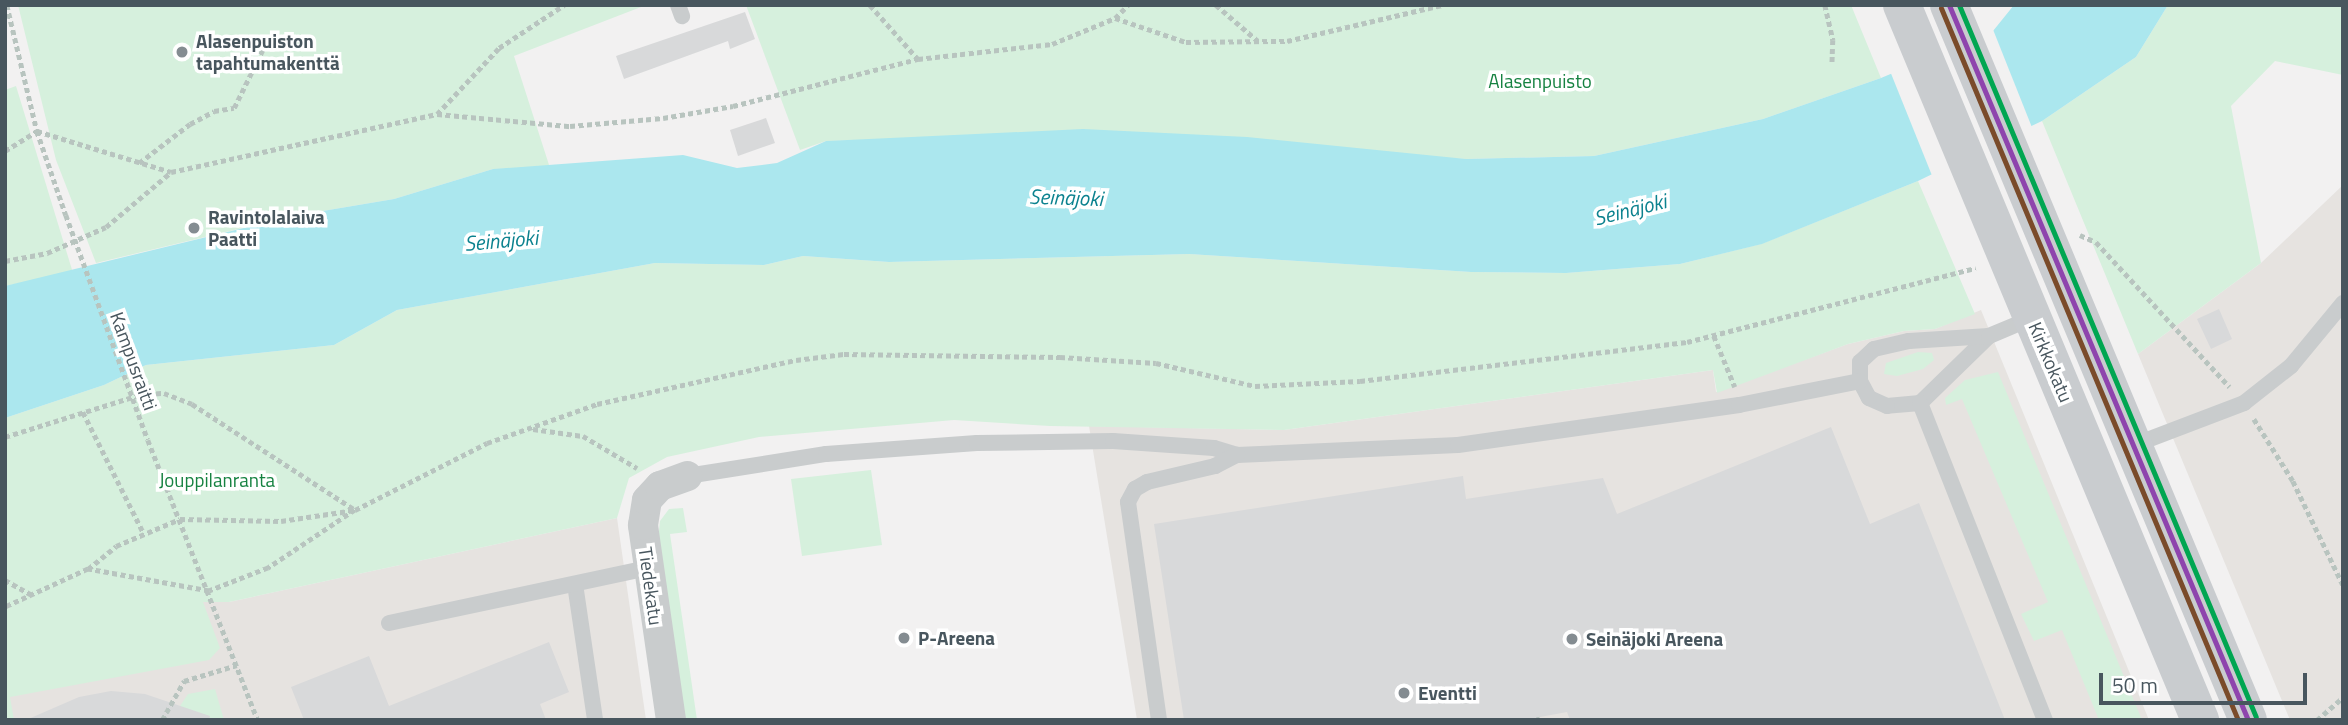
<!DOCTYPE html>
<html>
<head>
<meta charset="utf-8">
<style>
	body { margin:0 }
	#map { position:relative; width:2348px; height:725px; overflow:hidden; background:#f2f1f1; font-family:"Titillium Web",sans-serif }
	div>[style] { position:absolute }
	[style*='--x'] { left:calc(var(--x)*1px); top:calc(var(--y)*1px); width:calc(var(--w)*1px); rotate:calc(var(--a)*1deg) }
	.commercial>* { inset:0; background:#e6e3e0 }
	.green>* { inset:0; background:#d6f0dd }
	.water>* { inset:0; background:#abe7ee }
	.pier>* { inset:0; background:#f2f1f1 }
	.building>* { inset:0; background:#d8d9da }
	.path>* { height:4.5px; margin-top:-2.25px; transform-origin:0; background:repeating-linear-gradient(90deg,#b8c4bf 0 5px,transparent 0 8.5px) }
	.lane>* { height:16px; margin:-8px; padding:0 8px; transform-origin:8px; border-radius:8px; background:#c9cccd }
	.street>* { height:30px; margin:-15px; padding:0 15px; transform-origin:15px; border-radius:15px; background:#c9cccd }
	.secondary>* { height:38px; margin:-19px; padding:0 19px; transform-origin:19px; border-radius:19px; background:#c9cccf }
	.path-bridge>* { height:4.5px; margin-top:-2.25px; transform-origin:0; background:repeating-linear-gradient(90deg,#b8c4bf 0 5px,transparent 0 8.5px) }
	.bus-1>* { height:5px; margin:-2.5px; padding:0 2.5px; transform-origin:2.5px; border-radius:2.5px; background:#8e44ad }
	.bus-2>* { height:5px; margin:-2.5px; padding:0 2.5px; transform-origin:2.5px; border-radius:2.5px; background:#7a4b2a }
	.bus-3>* { height:5px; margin:-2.5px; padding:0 2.5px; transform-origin:2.5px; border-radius:2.5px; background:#00a651 }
	.dots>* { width:19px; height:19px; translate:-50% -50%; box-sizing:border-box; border:4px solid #fff; border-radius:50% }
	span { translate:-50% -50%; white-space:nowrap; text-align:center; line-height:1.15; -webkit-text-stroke:7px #fff; paint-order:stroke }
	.poi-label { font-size:19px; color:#48565e; font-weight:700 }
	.left { translate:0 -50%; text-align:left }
	.park-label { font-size:19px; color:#168241 }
	.street-label { font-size:19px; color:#48565e }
	.water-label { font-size:21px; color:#0c828f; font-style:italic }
	.frame { position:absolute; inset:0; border:7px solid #48565e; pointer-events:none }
	.scale { position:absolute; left:2099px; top:673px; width:208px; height:32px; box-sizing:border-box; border:4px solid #48565e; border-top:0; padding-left:9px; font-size:21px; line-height:24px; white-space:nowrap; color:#48565e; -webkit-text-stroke:5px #fff; paint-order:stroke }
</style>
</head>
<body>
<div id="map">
	<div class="commercial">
		<i style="clip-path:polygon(2343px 185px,2343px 720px,2290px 720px,2138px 354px,2261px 263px)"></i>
		<i style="clip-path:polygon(1981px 310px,2149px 720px,1137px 720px,1089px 426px,1284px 430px,1713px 370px,1716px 392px,1848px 344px,1904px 331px,1935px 329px)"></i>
		<i style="clip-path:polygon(617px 518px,646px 720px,5px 720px,5px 632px,202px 602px,229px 602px)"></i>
	</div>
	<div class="green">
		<i style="clip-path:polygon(18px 5px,640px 5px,641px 7px,514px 56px,550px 168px,493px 169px,394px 199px,293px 216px,96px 263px,56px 160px)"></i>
		<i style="clip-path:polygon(746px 5px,1851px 5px,1881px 78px,1763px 119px,1594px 156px,1466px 159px,938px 139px,826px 141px,800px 150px)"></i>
		<i style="clip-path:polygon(2168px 5px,2343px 5px,2343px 75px,2275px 61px,2231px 106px,2261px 263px,2138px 354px,2042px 121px,2136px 57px)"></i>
		<i style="clip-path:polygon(16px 86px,73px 273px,5px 286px,5px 90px)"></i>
		<i style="clip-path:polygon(1918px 181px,1975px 314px,1935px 329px,1904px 331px,1848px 344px,1717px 393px,1713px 370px,1284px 430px,1050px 426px,954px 420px,759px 437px,667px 457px,629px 478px,617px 518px,229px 602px,203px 602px,220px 648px,209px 660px,10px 697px,14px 720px,5px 720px,5px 418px,104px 385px,146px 365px,334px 345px,397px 310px,655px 263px,764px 265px,803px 256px,889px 262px,1189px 254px,1471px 272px,1566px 273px,1680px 264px,1761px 244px)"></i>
		<i style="clip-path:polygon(1918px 352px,1932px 353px,1934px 360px,1923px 369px,1897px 376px,1884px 374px,1886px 363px)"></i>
		<i style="clip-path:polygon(1998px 372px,2142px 720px,2099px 720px,2062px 630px,2034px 641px,2021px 614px,2048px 602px,1962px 399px,1946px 405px,1945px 398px,1965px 380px)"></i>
		<i style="clip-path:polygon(871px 470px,882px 545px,802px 556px,791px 479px)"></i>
		<i style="clip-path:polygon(683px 508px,687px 532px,670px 534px,697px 720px,685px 720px,658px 540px,660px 521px,669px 509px)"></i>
		<i style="clip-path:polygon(215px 689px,224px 720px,192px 720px,178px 709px,188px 694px)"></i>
	</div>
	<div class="water">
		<i style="clip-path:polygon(2014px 5px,2168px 5px,2136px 57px,2042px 121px,1918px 181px,1762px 244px,1680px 264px,1566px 273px,1471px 272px,1189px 254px,889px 262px,803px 256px,764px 265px,655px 263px,397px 310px,334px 345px,146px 365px,104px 385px,5px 418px,5px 286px,293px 216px,394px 199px,493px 169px,683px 155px,737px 168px,777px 163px,826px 141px,1083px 129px,1247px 137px,1466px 159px,1594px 156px,1763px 119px,1881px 78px,1993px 31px)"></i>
	</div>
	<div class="pier">
		<i style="clip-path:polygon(1992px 27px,2033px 130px,1933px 178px,1890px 71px)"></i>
	</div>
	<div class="building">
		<i style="clip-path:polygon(745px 12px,755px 39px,730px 49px,728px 41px,624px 79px,616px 56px)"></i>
		<i style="clip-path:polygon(766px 118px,775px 143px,738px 156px,730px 130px)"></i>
		<i style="clip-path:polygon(2219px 309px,2232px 339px,2211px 349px,2197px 319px)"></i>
		<i style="clip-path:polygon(1831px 427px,1870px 524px,1919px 503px,2005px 720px,1570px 720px,1567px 712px,1524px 720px,1184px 720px,1154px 524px,1463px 476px,1466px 499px,1603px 478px,1617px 514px)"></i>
		<i style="clip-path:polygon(549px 642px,569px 692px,540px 704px,546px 720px,304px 720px,291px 687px,369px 656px,389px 706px)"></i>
		<i style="clip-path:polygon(111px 691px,145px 694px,210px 716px,209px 720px,26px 720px,79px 697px)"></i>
	</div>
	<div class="path">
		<i style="--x:7;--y:5;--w:130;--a:76.6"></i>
		<i style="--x:37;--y:131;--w:89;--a:71"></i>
		<i style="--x:870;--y:5;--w:72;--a:48.4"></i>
		<i style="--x:1216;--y:5;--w:55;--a:40.6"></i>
		<i style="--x:1825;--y:5;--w:36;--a:77"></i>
		<i style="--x:1833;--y:40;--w:25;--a:92"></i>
		<i style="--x:1115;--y:18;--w:18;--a:-45"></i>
		<i style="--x:437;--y:114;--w:91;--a:-46.8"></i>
		<i style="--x:499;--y:48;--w:78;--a:-33.5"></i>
		<i style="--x:5;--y:151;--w:38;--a:-32"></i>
		<i style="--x:37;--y:131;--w:140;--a:17"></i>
		<i style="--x:171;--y:172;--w:272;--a:-12.3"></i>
		<i style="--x:437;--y:114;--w:134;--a:5.2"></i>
		<i style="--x:570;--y:126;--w:93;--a:-4.9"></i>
		<i style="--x:663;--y:118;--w:71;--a:-9.7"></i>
		<i style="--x:733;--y:106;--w:191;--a:-14.3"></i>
		<i style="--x:918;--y:59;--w:135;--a:-6.4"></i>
		<i style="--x:1052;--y:44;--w:68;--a:-22.4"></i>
		<i style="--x:1115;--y:18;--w:75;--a:18.7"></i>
		<i style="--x:1186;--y:42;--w:101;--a:-0.6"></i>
		<i style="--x:1287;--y:41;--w:159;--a:-13.1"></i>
		<i style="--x:139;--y:163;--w:64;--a:-37.4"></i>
		<i style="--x:190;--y:124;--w:27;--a:-28"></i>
		<i style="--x:214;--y:111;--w:20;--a:-9"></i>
		<i style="--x:234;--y:108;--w:66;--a:-63.8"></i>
		<i style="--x:2080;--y:235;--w:17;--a:24"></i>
		<i style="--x:2096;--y:242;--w:197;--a:47.3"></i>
		<i style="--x:5;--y:261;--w:43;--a:-10.8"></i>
		<i style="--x:47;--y:253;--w:64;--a:-23.8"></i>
		<i style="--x:106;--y:227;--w:85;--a:-40.2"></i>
		<i style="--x:1714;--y:336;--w:55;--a:67.6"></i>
		<i style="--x:83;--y:412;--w:134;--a:63.4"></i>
		<i style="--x:2254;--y:419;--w:73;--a:57.8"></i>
		<i style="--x:2293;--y:481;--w:115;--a:64.3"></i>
		<i style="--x:533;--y:429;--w:50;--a:8"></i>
		<i style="--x:583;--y:436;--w:63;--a:30.7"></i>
		<i style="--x:5;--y:437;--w:140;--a:-17.4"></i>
		<i style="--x:139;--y:395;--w:25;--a:-5"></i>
		<i style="--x:164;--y:393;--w:30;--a:21"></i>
		<i style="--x:192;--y:404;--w:194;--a:33"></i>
		<i style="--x:355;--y:510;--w:105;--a:146.3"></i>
		<i style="--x:268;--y:568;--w:63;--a:158.7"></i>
		<i style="--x:209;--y:591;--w:123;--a:-169.7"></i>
		<i style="--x:88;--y:569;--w:91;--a:155.4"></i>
		<i style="--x:148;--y:440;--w:301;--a:68.6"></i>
		<i style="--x:88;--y:569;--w:36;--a:-39"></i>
		<i style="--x:116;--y:546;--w:69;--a:-22.9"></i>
		<i style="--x:180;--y:519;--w:101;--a:1.1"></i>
		<i style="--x:281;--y:521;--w:75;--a:-8.5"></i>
		<i style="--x:355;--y:510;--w:148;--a:-26.9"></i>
		<i style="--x:487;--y:443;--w:117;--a:-19.5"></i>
		<i style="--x:597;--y:404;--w:204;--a:-12.5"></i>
		<i style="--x:796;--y:360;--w:48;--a:-7.1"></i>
		<i style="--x:844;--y:354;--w:216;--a:0.8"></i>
		<i style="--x:1060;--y:357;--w:96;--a:3.6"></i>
		<i style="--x:1156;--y:363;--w:102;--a:13.1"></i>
		<i style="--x:1255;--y:386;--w:105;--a:-2.7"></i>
		<i style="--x:1360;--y:381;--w:329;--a:-6.8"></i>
		<i style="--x:1687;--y:342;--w:298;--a:-14.4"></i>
		<i style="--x:5;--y:580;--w:31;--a:29"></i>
		<i style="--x:1537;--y:717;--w:3;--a:72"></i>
		<i style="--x:162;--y:720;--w:45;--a:-60.6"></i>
		<i style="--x:184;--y:681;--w:55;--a:-16.8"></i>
		<i style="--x:2317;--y:720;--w:35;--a:-41"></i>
	</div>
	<div class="lane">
		<i style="--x:678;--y:5;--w:12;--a:70"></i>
		<i style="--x:1989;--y:336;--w:96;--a:135.8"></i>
		<i style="--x:1920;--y:403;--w:33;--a:175"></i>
		<i style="--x:1887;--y:406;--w:20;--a:-156"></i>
		<i style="--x:1869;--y:398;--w:19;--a:-118"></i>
		<i style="--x:1860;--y:381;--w:19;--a:-90"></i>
		<i style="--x:1860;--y:362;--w:19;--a:-43"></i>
		<i style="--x:1874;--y:349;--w:36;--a:-13"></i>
		<i style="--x:1909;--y:341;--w:80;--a:-3.6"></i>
		<i style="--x:1989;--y:336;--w:47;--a:-22.7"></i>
		<i style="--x:1920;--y:403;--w:341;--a:68.5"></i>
		<i style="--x:2134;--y:445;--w:118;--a:-20.9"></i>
		<i style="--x:2244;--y:403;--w:60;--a:-38.2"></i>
		<i style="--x:2291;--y:366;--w:82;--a:-50.5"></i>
		<i style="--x:687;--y:476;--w:141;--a:-9"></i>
		<i style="--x:826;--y:454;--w:151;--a:-4.2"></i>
		<i style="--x:977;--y:443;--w:136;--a:-0.8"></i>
		<i style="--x:1113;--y:441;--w:101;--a:4"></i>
		<i style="--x:1214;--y:448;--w:24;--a:17"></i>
		<i style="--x:1237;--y:455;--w:221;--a:-2.6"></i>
		<i style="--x:1458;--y:445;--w:284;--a:-8.1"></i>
		<i style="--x:1739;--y:405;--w:123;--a:-11.2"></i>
		<i style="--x:575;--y:584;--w:137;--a:81.6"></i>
		<i style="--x:389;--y:623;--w:265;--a:-12"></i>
		<i style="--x:1159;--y:720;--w:220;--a:-98.1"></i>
		<i style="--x:1128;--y:502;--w:15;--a:-62"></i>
		<i style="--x:1135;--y:489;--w:14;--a:-30"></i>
		<i style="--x:1147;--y:482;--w:70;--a:-13.2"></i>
		<i style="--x:1215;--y:466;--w:25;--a:-27"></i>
	</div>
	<div class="street">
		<i style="--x:671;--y:720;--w:197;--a:-98.2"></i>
		<i style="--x:643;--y:525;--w:25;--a:-81"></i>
		<i style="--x:647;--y:500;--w:19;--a:-47"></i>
		<i style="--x:660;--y:486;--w:29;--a:-20"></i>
	</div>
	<div class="secondary">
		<i style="--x:1902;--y:5;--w:775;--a:67.37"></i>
		<i style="--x:1949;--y:5;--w:775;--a:67.31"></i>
	</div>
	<div class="path-bridge">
		<i style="--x:66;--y:215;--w:239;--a:70"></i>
	</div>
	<div class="bus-1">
		<i style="--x:1949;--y:5;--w:775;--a:67.31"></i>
	</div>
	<div class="bus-2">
		<i style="--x:1941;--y:8;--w:771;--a:67.36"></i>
	</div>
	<div class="bus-3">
		<i style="--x:1959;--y:5;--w:771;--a:67.36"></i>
	</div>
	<div class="dots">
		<i style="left:182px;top:52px;background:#848c91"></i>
		<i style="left:194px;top:228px;background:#848c91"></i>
		<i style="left:904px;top:638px;background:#848c91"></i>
		<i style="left:1572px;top:639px;background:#848c91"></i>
		<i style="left:1404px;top:693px;background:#848c91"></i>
	</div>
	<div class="poi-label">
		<span class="left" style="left:196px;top:52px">Alasenpuiston<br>tapahtumakenttä</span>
		<span class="left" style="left:208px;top:228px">Ravintolalaiva<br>Paatti</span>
		<span class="left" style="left:918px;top:638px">P-Areena</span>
		<span class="left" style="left:1586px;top:639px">Seinäjoki Areena</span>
		<span class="left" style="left:1418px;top:693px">Eventti</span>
	</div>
	<div class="park-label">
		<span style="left:1540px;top:81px">Alasenpuisto</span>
		<span style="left:217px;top:480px">Jouppilanranta</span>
	</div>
	<div class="street-label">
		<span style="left:134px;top:361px;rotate:70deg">Kampusraitti</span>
		<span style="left:2051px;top:362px;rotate:67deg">Kirkkokatu</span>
		<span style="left:651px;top:586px;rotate:82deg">Tiedekatu</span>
	</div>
	<div class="water-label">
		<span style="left:1066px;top:197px;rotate:2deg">Seinäjoki</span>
		<span style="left:1630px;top:209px;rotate:-14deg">Seinäjoki</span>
		<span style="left:501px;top:240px;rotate:-5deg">Seinäjoki</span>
	</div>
	<div class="frame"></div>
	<div class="scale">50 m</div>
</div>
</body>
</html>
